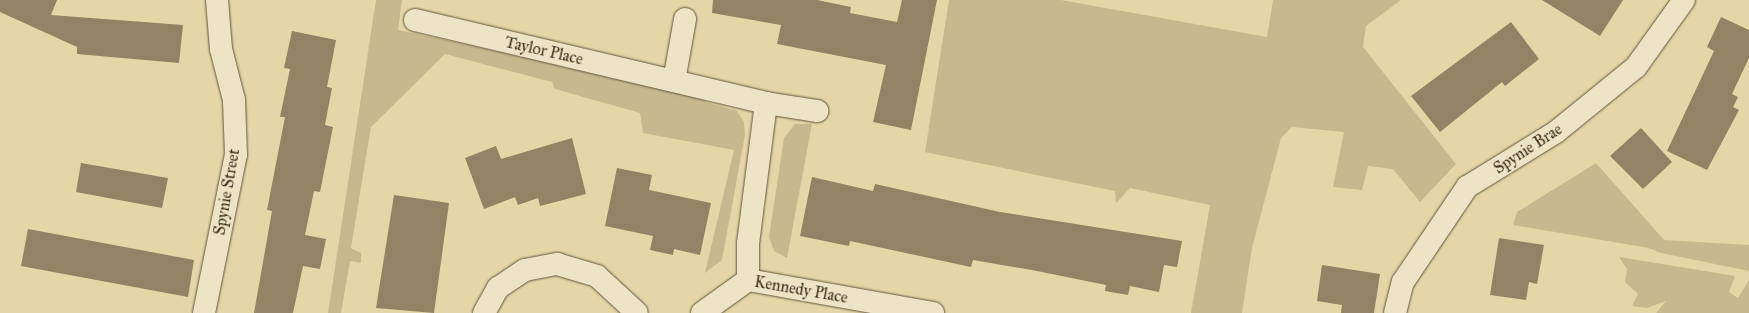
<!DOCTYPE html>
<html>
<head>
<meta charset="utf-8">
<style>
	body { margin:0 }
	#map { position:relative; width:1749px; height:313px; overflow:hidden; background:#e4d6a7; font-family:"IM FELL Great Primer",serif }
	div>[style] { position:absolute }
	[style*='--x'] { left:calc(var(--x)*1px); top:calc(var(--y)*1px); width:calc(var(--w)*1px); rotate:calc(var(--a)*1deg) }
	.green>* { inset:0; background:#c7b98f }
	.building>* { inset:0; background:#918363 }
	.roads { filter:drop-shadow(0 0 1px #63553c) drop-shadow(0 0 1px #63553c) }
	.street>* { height:22px; margin:-11px; padding:0 11px; transform-origin:11px; border-radius:11px; background:#ede4c6 }
	span { translate:-50% -50%; white-space:nowrap; text-align:center; line-height:1.15; -webkit-text-stroke:3px #ede4c6; paint-order:stroke }
	.street-label { font-size:16px; color:#382a19 }
</style>
</head>
<body>
<div id="map">
	<div class="green">
		<i style="clip-path:polygon(376px 0,402px 0,398px 30px,706px 95px,705px 102px,737px 111px,744px 122px,745px 135px,722px 260px,705px 273px,734px 150px,643px 133px,640px 113px,555px 89px,552px 82px,445px 54px,371px 127px,351px 248px,361px 253px,361px 263px,350px 261px,341px 313px,328px 313px)"></i>
		<i style="clip-path:polygon(949px 0,1061px 0,1267px 37px,1273px 0,1401px 0,1366px 26px,1363px 47px,1456px 164px,1420px 202px,1393px 169px,1368px 166px,1362px 190px,1333px 187px,1344px 132px,1292px 127px,1281px 138px,1252px 248px,1242px 313px,1191px 313px,1210px 205px,1130px 188px,1116px 203px,1115px 191px,925px 152px)"></i>
		<i style="clip-path:polygon(795px 124px,812px 124px,787px 258px,774px 251px,769px 237px,784px 138px)"></i>
		<i style="clip-path:polygon(1596px 163px,1664px 240px,1749px 245px,1749px 271px,1661px 253px,1649px 248px,1513px 225px,1517px 212px)"></i>
		<i style="clip-path:polygon(1619px 257px,1735px 276px,1729px 292px,1738px 298px,1749px 280px,1749px 313px,1656px 313px,1666px 301px,1647px 308px,1632px 306px,1638px 294px,1625px 282px,1627px 269px)"></i>
	</div>
	<div class="building">
		<i style="clip-path:polygon(0 0,57px 0,51px 15px,183px 25px,179px 63px,77px 54px,77px 47px,0 12px)"></i>
		<i style="clip-path:polygon(713px 0,817px 0,851px 7px,850px 13px,897px 22px,902px 0,937px 0,911px 130px,873px 122px,886px 65px,777px 44px,781px 25px,712px 13px)"></i>
		<i style="clip-path:polygon(1542px 0,1623px 0,1600px 36px)"></i>
		<i style="clip-path:polygon(1721px 17px,1749px 30px,1749px 58px,1732px 94px,1738px 97px,1733px 107px,1739px 110px,1707px 170px,1667px 151px,1714px 51px,1707px 47px)"></i>
		<i style="clip-path:polygon(1511px 22px,1539px 59px,1505px 86px,1502px 82px,1440px 132px,1411px 96px)"></i>
		<i style="clip-path:polygon(292px 31px,336px 40px,327px 87px,332px 88px,325px 125px,333px 127px,320px 192px,314px 191px,305px 235px,326px 239px,320px 269px,303px 266px,293px 313px,254px 313px,272px 211px,267px 210px,285px 117px,280px 117px,290px 69px,284px 68px)"></i>
		<i style="clip-path:polygon(1641px 128px,1672px 162px,1643px 189px,1610px 156px)"></i>
		<i style="clip-path:polygon(572px 138px,586px 194px,540px 206px,538px 198px,518px 205px,515px 197px,484px 209px,465px 158px,496px 146px,501px 159px)"></i>
		<i style="clip-path:polygon(81px 163px,168px 178px,162px 208px,76px 192px)"></i>
		<i style="clip-path:polygon(617px 168px,652px 175px,649px 190px,711px 203px,700px 255px,674px 249px,673px 255px,650px 250px,653px 236px,605px 226px)"></i>
		<i style="clip-path:polygon(812px 177px,873px 191px,875px 184px,1000px 212px,1182px 241px,1177px 267px,1164px 265px,1159px 292px,1130px 286px,1128px 295px,1105px 291px,1106px 285px,1032px 270px,973px 260px,971px 267px,850px 241px,849px 246px,800px 236px)"></i>
		<i style="clip-path:polygon(394px 195px,449px 203px,434px 313px,376px 308px)"></i>
		<i style="clip-path:polygon(28px 229px,194px 260px,188px 297px,21px 266px)"></i>
		<i style="clip-path:polygon(1499px 238px,1544px 245px,1537px 284px,1529px 282px,1526px 300px,1490px 295px)"></i>
		<i style="clip-path:polygon(1322px 265px,1380px 274px,1374px 313px,1341px 313px,1342px 305px,1317px 301px)"></i>
	</div>
	<div class="roads">
		<div class="street">
			<i style="--x:415;--y:20;--w:361;--a:13.3"></i>
			<i style="--x:766;--y:103;--w:142;--a:97.3"></i>
			<i style="--x:748;--y:244;--w:36;--a:90"></i>
			<i style="--x:674;--y:81;--w:63;--a:-79.9"></i>
			<i style="--x:766;--y:103;--w:52;--a:8.9"></i>
			<i style="--x:204;--y:313;--w:161;--a:-78.6"></i>
			<i style="--x:236;--y:155;--w:55;--a:-92.1"></i>
			<i style="--x:234;--y:100;--w:53;--a:-104.3"></i>
			<i style="--x:221;--y:49;--w:49;--a:-94.7"></i>
			<i style="--x:484;--y:313;--w:29;--a:-61"></i>
			<i style="--x:498;--y:288;--w:32;--a:-34"></i>
			<i style="--x:525;--y:270;--w:33;--a:-11"></i>
			<i style="--x:557;--y:264;--w:42;--a:16.7"></i>
			<i style="--x:597;--y:276;--w:54;--a:42.8"></i>
			<i style="--x:702;--y:313;--w:57;--a:-35.7"></i>
			<i style="--x:748;--y:280;--w:188;--a:10.1"></i>
			<i style="--x:1395;--y:313;--w:32;--a:-76"></i>
			<i style="--x:1403;--y:282;--w:115;--a:-56"></i>
			<i style="--x:1467;--y:187;--w:105;--a:-31.7"></i>
			<i style="--x:1556;--y:132;--w:103;--a:-39.1"></i>
			<i style="--x:1636;--y:67;--w:82;--a:-54.4"></i>
		</div>
	</div>
	<div class="street-label">
		<span style="left:544px;top:51px;rotate:13deg">Taylor Place</span>
		<span style="left:1528px;top:149px;rotate:-33deg">Spynie Brae</span>
		<span style="left:227px;top:192px;rotate:-80deg">Spynie Street</span>
		<span style="left:801px;top:290px;rotate:10deg">Kennedy Place</span>
	</div>
</div>
</body>
</html>
